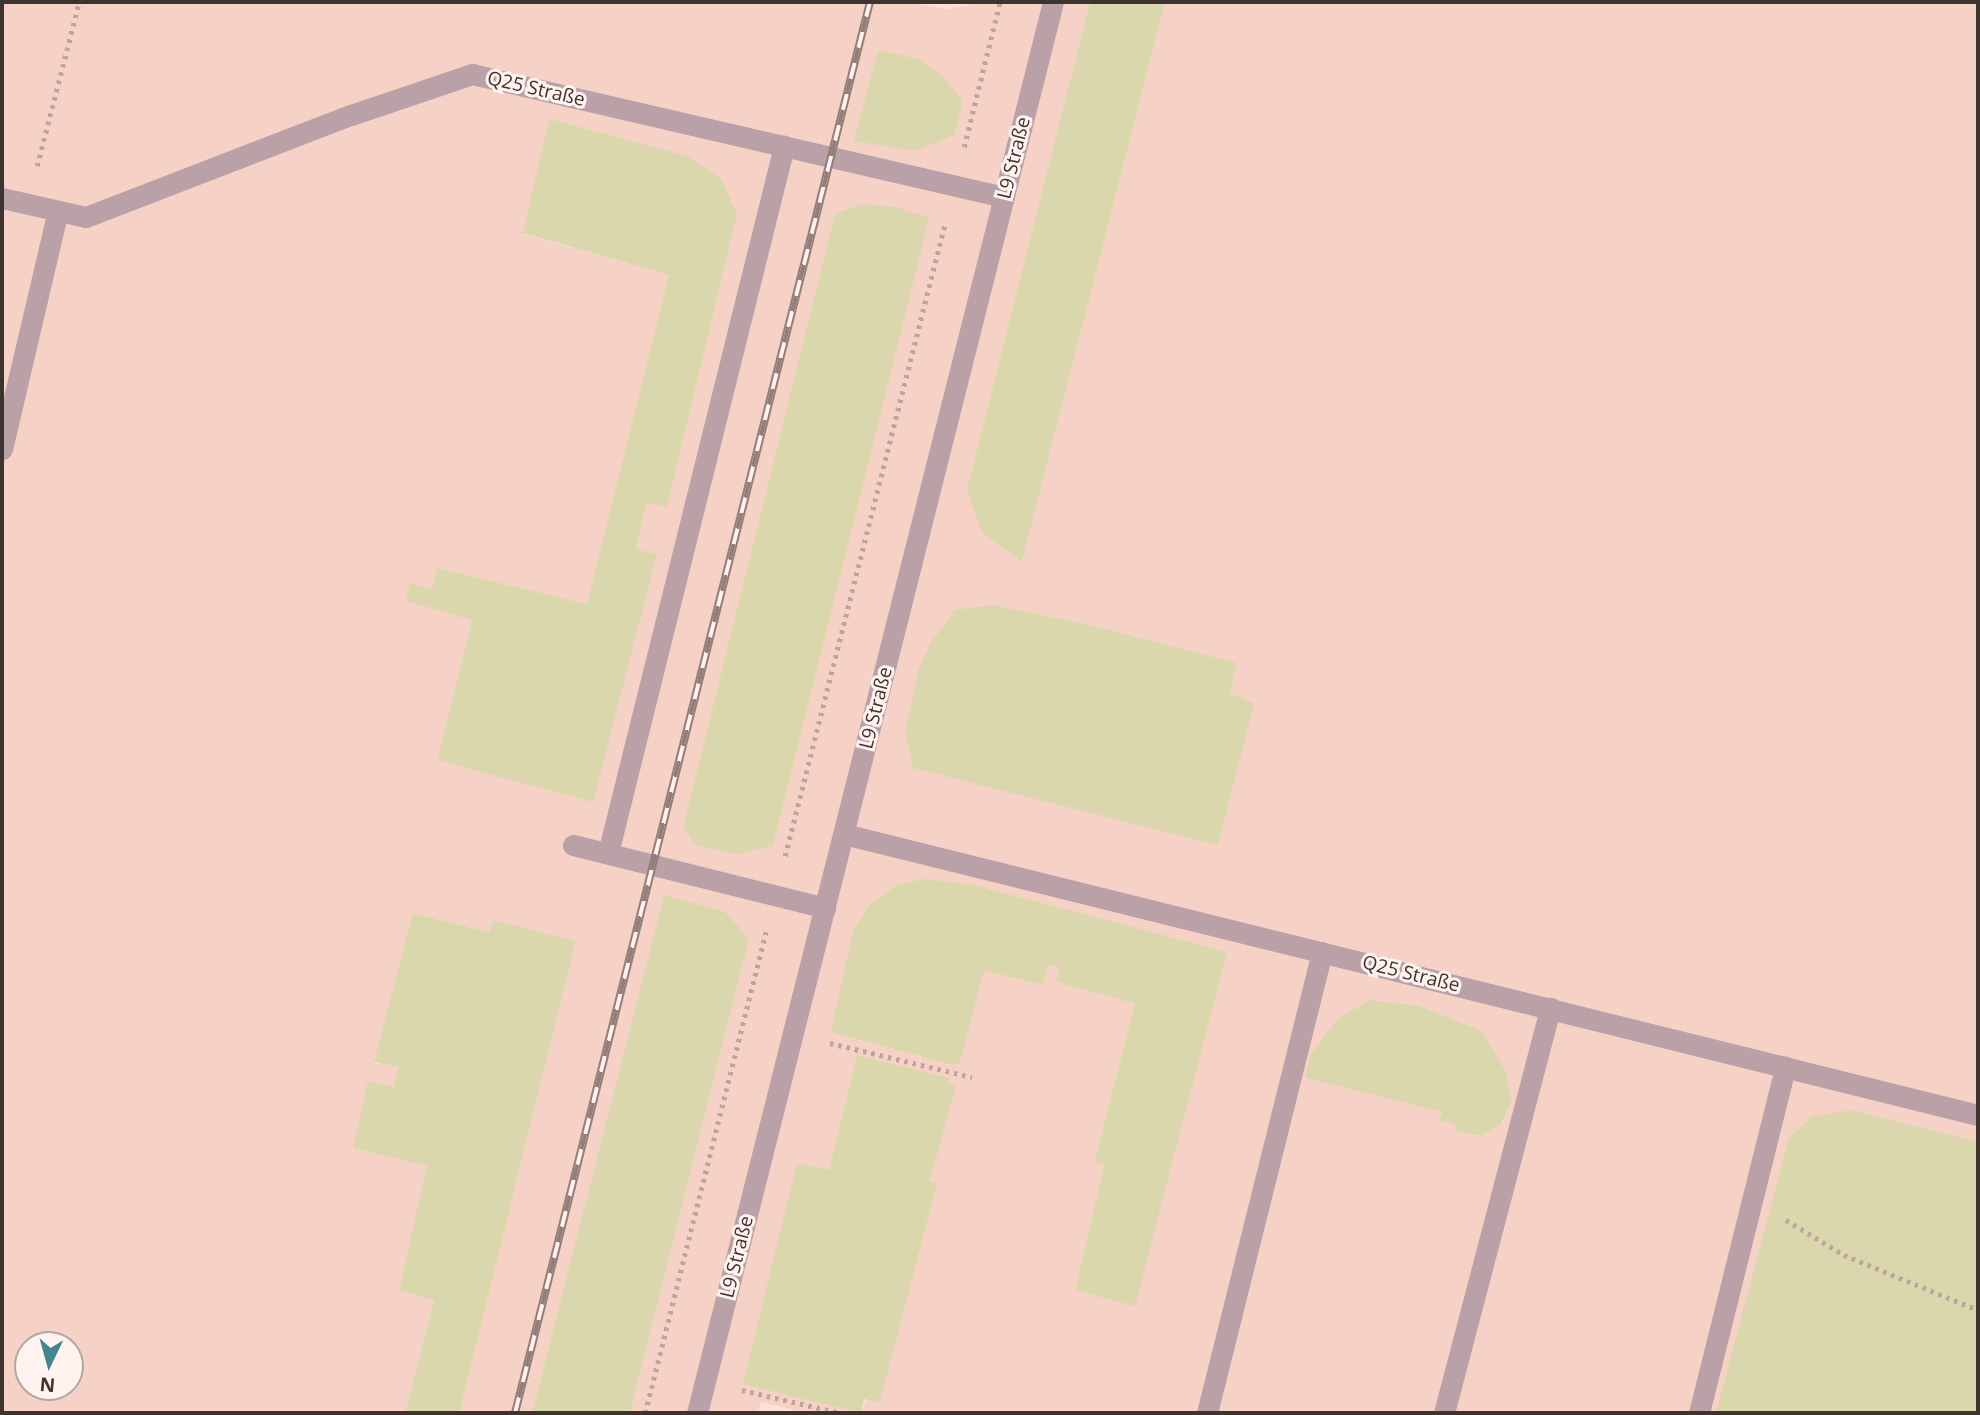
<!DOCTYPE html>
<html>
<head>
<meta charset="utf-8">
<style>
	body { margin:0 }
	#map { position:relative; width:1980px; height:1415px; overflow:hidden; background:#ffe0d8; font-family:"Open Sans",sans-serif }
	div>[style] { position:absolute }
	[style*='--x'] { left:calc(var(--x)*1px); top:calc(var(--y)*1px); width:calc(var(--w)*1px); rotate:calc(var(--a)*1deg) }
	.built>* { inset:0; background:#f6d1c6 }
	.green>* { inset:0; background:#d9d7ab }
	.path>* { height:4.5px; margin-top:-2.25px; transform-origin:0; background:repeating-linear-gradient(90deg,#bda49e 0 3.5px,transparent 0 8.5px) }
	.minor>* { height:21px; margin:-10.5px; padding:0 10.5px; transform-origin:10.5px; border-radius:10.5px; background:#baa1a8 }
	.rail>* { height:8px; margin-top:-4px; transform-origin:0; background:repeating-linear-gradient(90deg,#fff2ef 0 16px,#937f79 0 32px); box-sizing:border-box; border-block:2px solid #937f79 }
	span { translate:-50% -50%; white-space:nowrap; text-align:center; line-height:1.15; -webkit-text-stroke:6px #fff2ef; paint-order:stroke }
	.street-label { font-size:19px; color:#3f3330 }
	.frame { position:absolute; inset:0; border:4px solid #3f3330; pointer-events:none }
	.north { position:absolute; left:14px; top:1331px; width:70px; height:70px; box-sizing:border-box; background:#fff2ef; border:2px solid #b2a6a3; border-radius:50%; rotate:185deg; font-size:19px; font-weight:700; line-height:28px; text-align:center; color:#3f3330 }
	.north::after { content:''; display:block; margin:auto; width:24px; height:32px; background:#418792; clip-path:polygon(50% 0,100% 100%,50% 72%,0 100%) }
</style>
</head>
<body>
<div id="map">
	<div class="built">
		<i style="clip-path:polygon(evenodd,2px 2px,905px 2px,946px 9px,985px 2px,1090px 2px,967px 489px,1022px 562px,1165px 2px,1978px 2px,1978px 1413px,807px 1413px,761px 1402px,758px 1413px,630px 1413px,749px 939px,664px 896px,532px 1413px,459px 1413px,576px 941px,493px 921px,490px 932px,414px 913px,374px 1063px,399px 1067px,394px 1087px,368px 1082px,354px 1148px,428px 1166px,399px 1289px,434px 1299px,405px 1413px,2px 1413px,2px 2px,549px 120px,737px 215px,667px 507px,646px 503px,636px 549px,657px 554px,437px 760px,472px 620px,410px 583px,432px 589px,437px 568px,587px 604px,669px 275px,524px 234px,549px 120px,2px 2px,994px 605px,1091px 625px,1237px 663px,1230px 693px,1254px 703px,994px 605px,2px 2px,974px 885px,1226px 952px,1134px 1305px,1075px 1290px,1104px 1164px,1094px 1161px,1135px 1004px,1056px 982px,1059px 967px,1048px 963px,1042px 985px,984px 971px,960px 1063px,953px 1065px,831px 1032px,974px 885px,2px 2px,857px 1056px,955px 1085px,930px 1182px,936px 1183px,862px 1412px,797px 1163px,829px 1170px,857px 1056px,2px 2px,1505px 1070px,1512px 1101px,1503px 1123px,1480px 1136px,1456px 1131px,1455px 1124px,1442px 1112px,1505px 1070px,2px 2px,28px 1345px,70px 1345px,70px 1387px,28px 1387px,28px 1345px)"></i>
	</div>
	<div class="green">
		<i style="clip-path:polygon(1090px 2px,1165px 2px,1022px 562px,982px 532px,967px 489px)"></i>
		<i style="clip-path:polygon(878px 50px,918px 59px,940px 74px,963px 100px,954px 135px,914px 151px,854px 141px)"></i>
		<i style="clip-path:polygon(549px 119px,687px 156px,721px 178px,737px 215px,667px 507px,646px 503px,636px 549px,657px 554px,593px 802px,437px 760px,472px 620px,406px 601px,410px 583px,432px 589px,437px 568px,587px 604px,669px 275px,523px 233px)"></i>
		<i style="clip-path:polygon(862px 204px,895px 207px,929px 218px,773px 845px,738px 855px,696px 845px,683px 828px,835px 214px)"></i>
		<i style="clip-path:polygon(994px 605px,1091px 625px,1237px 663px,1230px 693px,1254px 703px,1218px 845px,913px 768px,905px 731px,919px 669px,930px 644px,955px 610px)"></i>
		<i style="clip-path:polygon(924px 879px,974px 885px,1227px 952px,1135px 1306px,1075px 1290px,1104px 1165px,1094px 1162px,1135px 1004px,1056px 982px,1059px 967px,1048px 964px,1043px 985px,984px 971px,960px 1063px,953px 1065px,831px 1032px,853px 931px,870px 904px,897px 885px)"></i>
		<i style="clip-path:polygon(664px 895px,725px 912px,749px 939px,630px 1413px,532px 1413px)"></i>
		<i style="clip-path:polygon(413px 913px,489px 932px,493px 920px,576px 941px,459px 1413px,405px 1413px,434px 1300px,399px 1290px,427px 1166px,353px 1148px,368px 1081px,394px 1087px,398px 1067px,374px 1062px)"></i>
		<i style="clip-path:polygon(1369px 1000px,1419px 1006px,1482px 1031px,1505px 1070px,1512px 1101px,1502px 1123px,1480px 1136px,1456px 1131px,1455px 1124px,1439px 1120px,1442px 1112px,1306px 1078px,1310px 1055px,1337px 1020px)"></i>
		<i style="clip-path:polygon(857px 1055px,950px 1078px,949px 1083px,956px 1085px,930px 1181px,937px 1183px,880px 1402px,864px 1399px,861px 1413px,743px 1384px,797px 1163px,829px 1170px)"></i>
		<i style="clip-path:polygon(1851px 1110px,1978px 1142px,1978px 1413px,1716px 1413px,1789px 1138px,1811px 1117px)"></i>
	</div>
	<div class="path">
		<i style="--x:964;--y:147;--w:149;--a:-76.1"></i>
		<i style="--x:37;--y:166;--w:169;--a:-75.6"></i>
		<i style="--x:785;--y:856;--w:653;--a:-75.81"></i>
		<i style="--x:830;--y:1043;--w:146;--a:13.5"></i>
		<i style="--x:1786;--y:1220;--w:68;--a:31.1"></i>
		<i style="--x:1844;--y:1255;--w:145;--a:22.3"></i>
		<i style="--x:742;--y:1390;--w:101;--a:13.2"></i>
		<i style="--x:645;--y:1413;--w:496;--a:-75.9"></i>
	</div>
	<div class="minor">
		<i style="--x:2;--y:198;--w:86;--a:12.7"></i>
		<i style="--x:86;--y:217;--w:284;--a:-21.1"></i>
		<i style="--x:351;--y:115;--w:128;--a:-18.7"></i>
		<i style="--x:472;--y:74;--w:546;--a:13.02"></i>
		<i style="--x:2;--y:449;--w:244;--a:-76.8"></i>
		<i style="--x:844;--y:834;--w:1168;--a:13.92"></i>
		<i style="--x:573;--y:845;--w:260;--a:14"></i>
		<i style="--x:608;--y:853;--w:729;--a:-76.02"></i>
		<i style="--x:697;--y:1413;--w:1455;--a:-75.84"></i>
		<i style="--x:1207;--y:1413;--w:475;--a:-76"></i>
		<i style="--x:1444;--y:1413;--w:419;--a:-75.3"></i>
		<i style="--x:1699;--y:1413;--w:357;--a:-76"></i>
	</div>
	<div class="rail">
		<i style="--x:515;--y:1413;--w:1455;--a:-75.88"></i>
	</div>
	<div class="street-label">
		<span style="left:536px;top:89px;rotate:13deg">Q25 Straße</span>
		<span style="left:1014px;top:158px;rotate:-76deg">L9 Straße</span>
		<span style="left:876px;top:708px;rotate:-76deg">L9 Straße</span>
		<span style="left:1411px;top:974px;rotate:14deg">Q25 Straße</span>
		<span style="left:737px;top:1257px;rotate:-76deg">L9 Straße</span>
	</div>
	<div class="frame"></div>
	<div class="north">N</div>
</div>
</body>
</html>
